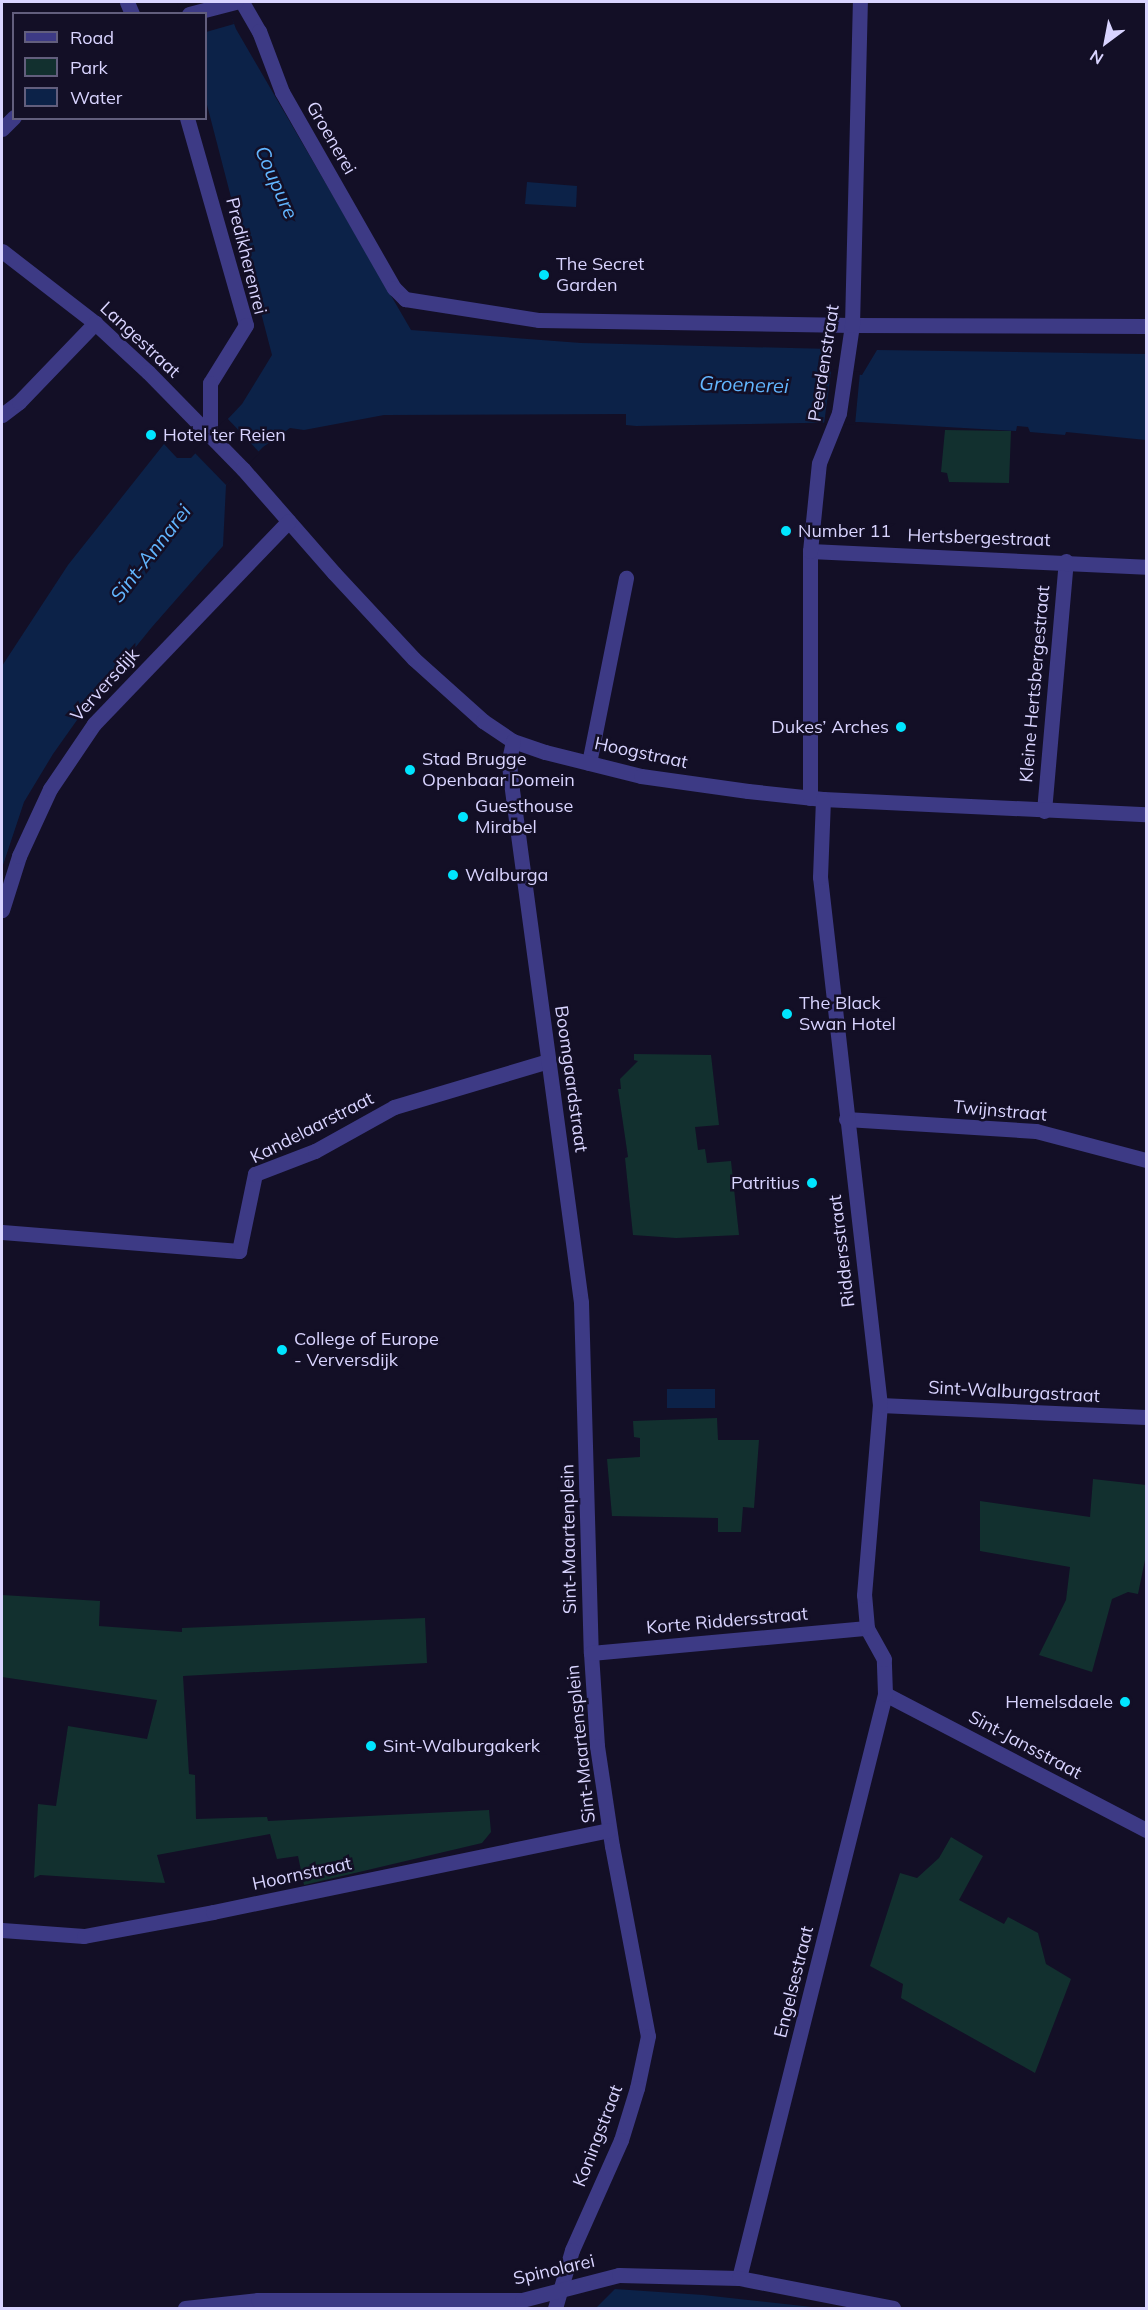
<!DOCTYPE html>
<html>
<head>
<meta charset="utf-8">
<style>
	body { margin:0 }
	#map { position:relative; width:1148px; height:2310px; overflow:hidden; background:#130f26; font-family:Mulish,sans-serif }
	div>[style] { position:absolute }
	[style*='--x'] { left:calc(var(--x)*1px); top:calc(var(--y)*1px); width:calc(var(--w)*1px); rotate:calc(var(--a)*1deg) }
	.green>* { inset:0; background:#12302f }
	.water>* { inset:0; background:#0c2248 }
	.pier>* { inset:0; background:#130f26 }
	.service>* { height:15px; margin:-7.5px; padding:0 7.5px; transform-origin:7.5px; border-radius:7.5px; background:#3d3a85 }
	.pedestrian>* { height:15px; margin:-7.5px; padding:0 7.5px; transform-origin:7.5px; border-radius:7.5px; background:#3d3a85 }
	.minor>* { height:15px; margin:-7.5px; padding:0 7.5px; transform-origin:7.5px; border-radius:7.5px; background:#3d3a85 }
	.dots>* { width:16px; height:16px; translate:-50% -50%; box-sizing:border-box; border:3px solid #130f26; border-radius:50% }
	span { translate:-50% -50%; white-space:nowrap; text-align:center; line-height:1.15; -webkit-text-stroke:5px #130f26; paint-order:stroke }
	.street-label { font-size:18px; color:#d9d4ff }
	.poi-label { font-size:18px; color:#d9d4ff }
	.left { translate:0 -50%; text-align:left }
	.right { translate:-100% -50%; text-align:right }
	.water-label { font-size:20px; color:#62b6ff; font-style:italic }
	.frame { position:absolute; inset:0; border:3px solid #d9d4ff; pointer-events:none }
	.legend { position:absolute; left:12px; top:12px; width:195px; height:108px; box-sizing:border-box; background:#130f26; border:2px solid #625e7d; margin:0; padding:8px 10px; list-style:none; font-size:18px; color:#d9d4ff }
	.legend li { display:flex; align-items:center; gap:12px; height:30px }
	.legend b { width:30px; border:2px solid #625e7d }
	.north { position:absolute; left:1076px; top:12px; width:60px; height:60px; -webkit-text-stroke:4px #130f26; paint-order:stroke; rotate:212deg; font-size:16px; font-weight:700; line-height:24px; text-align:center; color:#d9d4ff }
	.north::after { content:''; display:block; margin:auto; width:21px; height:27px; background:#d9d4ff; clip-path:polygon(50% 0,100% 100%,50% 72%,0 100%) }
</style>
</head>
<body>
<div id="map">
	<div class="green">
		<i style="clip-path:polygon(945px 430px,1011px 431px,1009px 483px,949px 482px,947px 473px,941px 472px)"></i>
		<i style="clip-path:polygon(634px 1054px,711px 1055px,719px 1125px,695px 1127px,698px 1150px,705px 1149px,707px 1163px,731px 1161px,739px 1235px,676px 1238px,633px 1235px,625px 1158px,628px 1157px,618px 1089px,621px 1089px,620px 1079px,638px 1061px,634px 1060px)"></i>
		<i style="clip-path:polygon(717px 1418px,718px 1440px,759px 1440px,754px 1508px,743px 1507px,741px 1532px,718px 1532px,718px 1518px,612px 1516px,607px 1459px,640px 1457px,640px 1438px,634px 1437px,633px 1421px)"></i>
		<i style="clip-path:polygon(1093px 1479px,1146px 1485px,1146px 1555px,1138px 1594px,1128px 1592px,1112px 1599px,1092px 1672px,1039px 1655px,1066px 1600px,1070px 1567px,980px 1551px,980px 1501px,1090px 1517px)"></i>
		<i style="clip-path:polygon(2px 1595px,100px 1601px,99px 1626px,182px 1632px,182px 1628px,425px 1618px,427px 1663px,183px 1676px,189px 1774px,195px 1775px,196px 1819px,267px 1817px,268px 1821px,489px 1810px,491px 1832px,482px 1843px,304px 1885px,298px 1856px,277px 1859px,270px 1834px,157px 1855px,165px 1883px,40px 1875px,34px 1878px,38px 1804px,56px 1806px,68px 1726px,147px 1739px,157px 1700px,2px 1677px)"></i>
		<i style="clip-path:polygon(951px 1837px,983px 1856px,959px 1900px,1004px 1924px,1008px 1917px,1038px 1933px,1046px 1964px,1071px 1979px,1035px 2073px,901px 1998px,903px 1984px,870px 1966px,900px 1873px,917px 1878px,939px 1858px)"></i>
	</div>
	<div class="water">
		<i style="clip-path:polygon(226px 2px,236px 29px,411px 330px,581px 343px,831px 349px,829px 371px,862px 375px,877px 350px,1146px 354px,1146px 440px,1066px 432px,1065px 435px,1030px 432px,1028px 427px,1017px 426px,1016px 431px,859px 422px,636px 426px,626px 425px,626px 414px,384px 415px,304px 430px,290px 428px,263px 447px,226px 485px,223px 546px,152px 627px,82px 713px,53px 754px,24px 802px,2px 868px,2px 666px,68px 565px,164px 444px,177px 458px,191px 458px,242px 404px,272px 355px,206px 101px,206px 14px)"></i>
		<i style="clip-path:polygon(527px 182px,577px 186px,576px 207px,525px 204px)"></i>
		<i style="clip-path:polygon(667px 1389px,715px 1389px,715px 1408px,667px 1408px)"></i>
		<i style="clip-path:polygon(615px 2289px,703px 2295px,821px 2308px,596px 2308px)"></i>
	</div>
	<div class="pier">
		<i style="clip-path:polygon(177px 2px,227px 2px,234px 24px,206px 32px,206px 14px,180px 14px)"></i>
		<i style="clip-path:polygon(833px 357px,833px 369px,860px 372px,855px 425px,824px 424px)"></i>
		<i style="clip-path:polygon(227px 418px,260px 453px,226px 485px,193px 451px)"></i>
	</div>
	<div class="service">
		<i style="--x:589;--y:763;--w:189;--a:-78.7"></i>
		<i style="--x:2;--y:1232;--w:238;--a:4.6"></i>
		<i style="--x:239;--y:1251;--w:79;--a:-78.3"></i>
		<i style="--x:255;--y:1174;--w:64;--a:-21"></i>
		<i style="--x:315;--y:1151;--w:90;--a:-29.1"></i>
		<i style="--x:394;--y:1107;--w:161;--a:-16.6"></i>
	</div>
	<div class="pedestrian">
		<i style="--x:242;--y:2;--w:34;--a:60"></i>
		<i style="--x:259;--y:31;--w:65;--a:69.3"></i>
		<i style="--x:282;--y:92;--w:226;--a:60.3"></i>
		<i style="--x:394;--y:288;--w:16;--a:45"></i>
		<i style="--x:187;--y:118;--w:215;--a:74.1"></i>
		<i style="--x:246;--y:325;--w:68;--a:121.8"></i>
		<i style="--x:210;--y:383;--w:51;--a:90"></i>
		<i style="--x:1044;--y:811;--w:251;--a:-85"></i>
	</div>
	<div class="minor">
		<i style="--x:127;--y:2;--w:13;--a:67"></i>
		<i style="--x:189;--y:14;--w:48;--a:-14.6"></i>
		<i style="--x:2;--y:129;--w:17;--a:-45"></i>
		<i style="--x:2;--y:251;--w:118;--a:37.7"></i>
		<i style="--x:95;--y:323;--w:72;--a:42.8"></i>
		<i style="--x:148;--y:372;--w:136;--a:45.6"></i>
		<i style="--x:243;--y:469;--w:138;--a:48.8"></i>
		<i style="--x:334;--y:573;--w:117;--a:47.1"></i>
		<i style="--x:414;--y:659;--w:93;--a:41.9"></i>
		<i style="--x:483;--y:721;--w:36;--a:34"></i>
		<i style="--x:513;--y:741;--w:34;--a:19"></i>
		<i style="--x:545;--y:752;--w:99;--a:14"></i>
		<i style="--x:641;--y:776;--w:108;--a:8"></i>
		<i style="--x:748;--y:791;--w:75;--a:6.1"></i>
		<i style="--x:823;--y:799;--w:323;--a:2.7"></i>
		<i style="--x:405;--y:299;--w:136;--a:8.9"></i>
		<i style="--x:539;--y:320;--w:313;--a:0.9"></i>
		<i style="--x:852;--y:325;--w:294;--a:0.2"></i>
		<i style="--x:2;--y:415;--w:21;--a:-37"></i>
		<i style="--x:19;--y:402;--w:110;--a:-46.1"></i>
		<i style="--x:810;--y:551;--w:336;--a:2.7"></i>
		<i style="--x:513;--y:741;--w:19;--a:102"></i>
		<i style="--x:509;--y:760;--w:15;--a:86"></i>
		<i style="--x:510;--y:775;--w:532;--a:82.33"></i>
		<i style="--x:581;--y:1302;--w:351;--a:88.4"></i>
		<i style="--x:591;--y:1653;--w:93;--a:86.3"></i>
		<i style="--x:597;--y:1746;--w:101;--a:81.5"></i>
		<i style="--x:612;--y:1846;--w:193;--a:79.3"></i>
		<i style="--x:648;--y:2036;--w:53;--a:101.9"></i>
		<i style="--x:637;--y:2088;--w:54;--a:107.1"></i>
		<i style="--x:621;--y:2140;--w:120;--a:114"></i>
		<i style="--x:572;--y:2250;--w:60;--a:106.3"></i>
		<i style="--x:810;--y:798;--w:247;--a:-90"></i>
		<i style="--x:810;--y:551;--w:88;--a:-84.2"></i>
		<i style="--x:819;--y:463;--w:54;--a:-68.2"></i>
		<i style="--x:839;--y:413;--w:89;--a:-81.6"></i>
		<i style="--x:852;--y:325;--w:323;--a:-88.6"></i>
		<i style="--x:2;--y:910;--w:57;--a:-72.5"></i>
		<i style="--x:19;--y:856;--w:74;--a:-65.2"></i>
		<i style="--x:50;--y:789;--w:78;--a:-55.9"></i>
		<i style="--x:94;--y:724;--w:281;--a:-46.2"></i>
		<i style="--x:846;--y:1119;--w:190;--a:3.6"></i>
		<i style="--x:1036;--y:1131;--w:114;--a:14.8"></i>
		<i style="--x:880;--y:1405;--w:266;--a:2.6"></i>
		<i style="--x:591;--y:1653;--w:277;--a:-5.2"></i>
		<i style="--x:885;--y:1694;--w:294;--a:27.5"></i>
		<i style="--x:2;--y:1930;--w:82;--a:4.2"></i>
		<i style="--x:84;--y:1936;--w:131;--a:-10.5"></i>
		<i style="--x:213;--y:1912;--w:404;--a:-11.7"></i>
		<i style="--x:739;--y:2278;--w:602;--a:-75.96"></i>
		<i style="--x:885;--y:1694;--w:35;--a:-92"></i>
		<i style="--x:884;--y:1659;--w:35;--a:-119"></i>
		<i style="--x:867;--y:1628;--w:33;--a:-95"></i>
		<i style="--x:864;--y:1595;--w:191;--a:-85.2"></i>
		<i style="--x:880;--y:1405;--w:531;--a:-96.48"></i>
		<i style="--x:820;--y:877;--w:78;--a:-87.8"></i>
		<i style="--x:185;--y:2308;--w:73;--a:-6.3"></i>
		<i style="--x:258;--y:2300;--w:264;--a:0"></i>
		<i style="--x:522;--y:2300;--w:100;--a:-14.5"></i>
		<i style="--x:619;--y:2275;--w:120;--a:1.4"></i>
		<i style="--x:739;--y:2278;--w:157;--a:11"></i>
	</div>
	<div class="dots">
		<i style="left:544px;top:275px;background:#00e5ff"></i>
		<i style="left:151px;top:435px;background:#00e5ff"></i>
		<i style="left:786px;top:531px;background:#00e5ff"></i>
		<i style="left:901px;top:727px;background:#00e5ff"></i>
		<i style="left:410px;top:770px;background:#00e5ff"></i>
		<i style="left:463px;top:817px;background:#00e5ff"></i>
		<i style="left:453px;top:875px;background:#00e5ff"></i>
		<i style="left:787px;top:1014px;background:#00e5ff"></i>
		<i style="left:812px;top:1183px;background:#00e5ff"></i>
		<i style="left:282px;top:1350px;background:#00e5ff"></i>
		<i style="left:1125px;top:1702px;background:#00e5ff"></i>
		<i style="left:371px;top:1746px;background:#00e5ff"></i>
	</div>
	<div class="street-label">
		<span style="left:331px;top:138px;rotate:60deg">Groenerei</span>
		<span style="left:246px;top:256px;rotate:76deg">Predikherenrei</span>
		<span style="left:140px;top:340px;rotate:43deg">Langestraat</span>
		<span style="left:824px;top:363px;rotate:-81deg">Peerdenstraat</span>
		<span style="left:979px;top:538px;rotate:2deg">Hertsbergestraat</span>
		<span style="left:1035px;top:684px;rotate:-85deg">Kleine Hertsbergestraat</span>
		<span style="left:105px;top:685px;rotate:-48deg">Verversdijk</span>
		<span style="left:641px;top:753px;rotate:12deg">Hoogstraat</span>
		<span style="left:571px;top:1079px;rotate:82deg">Boomgaardstraat</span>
		<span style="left:1000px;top:1111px;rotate:5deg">Twijnstraat</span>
		<span style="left:312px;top:1128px;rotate:-27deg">Kandelaarstraat</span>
		<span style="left:842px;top:1251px;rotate:-97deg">Riddersstraat</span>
		<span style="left:1014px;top:1392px;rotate:3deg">Sint-Walburgastraat</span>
		<span style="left:569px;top:1539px;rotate:-91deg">Sint-Maartenplein</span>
		<span style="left:727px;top:1621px;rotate:-5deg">Korte Riddersstraat</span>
		<span style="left:581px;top:1744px;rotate:-96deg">Sint-Maartensplein</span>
		<span style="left:1025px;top:1745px;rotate:28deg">Sint-Jansstraat</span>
		<span style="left:302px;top:1874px;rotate:-12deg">Hoornstraat</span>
		<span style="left:794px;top:1982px;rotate:-76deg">Engelsestraat</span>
		<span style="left:598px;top:2136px;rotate:-69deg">Koningstraat</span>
		<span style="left:554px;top:2270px;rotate:-13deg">Spinolarei</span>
	</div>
	<div class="poi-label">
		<span class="left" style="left:556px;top:275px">The Secret<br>Garden</span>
		<span class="left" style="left:163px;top:435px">Hotel ter Reien</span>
		<span class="left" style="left:798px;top:531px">Number 11</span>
		<span class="right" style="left:889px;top:727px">Dukes’ Arches</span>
		<span class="left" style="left:422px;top:770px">Stad Brugge<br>Openbaar Domein</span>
		<span class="left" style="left:475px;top:817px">Guesthouse<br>Mirabel</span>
		<span class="left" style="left:465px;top:875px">Walburga</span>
		<span class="left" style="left:799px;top:1014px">The Black<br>Swan Hotel</span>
		<span class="right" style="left:800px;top:1183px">Patritius</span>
		<span class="left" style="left:294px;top:1350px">College of Europe<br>- Verversdijk</span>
		<span class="right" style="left:1113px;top:1702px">Hemelsdaele</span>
		<span class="left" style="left:383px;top:1746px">Sint-Walburgakerk</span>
	</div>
	<div class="water-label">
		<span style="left:277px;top:182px;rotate:66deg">Coupure</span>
		<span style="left:744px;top:384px;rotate:2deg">Groenerei</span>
		<span style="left:150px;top:553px;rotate:-52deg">Sint-Annarei</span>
	</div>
	<div class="frame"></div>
	<ul class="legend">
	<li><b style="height:8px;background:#3d3a85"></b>Road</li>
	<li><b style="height:16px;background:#12302f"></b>Park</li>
	<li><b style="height:16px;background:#0c2248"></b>Water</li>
	</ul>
	<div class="north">N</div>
</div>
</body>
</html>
